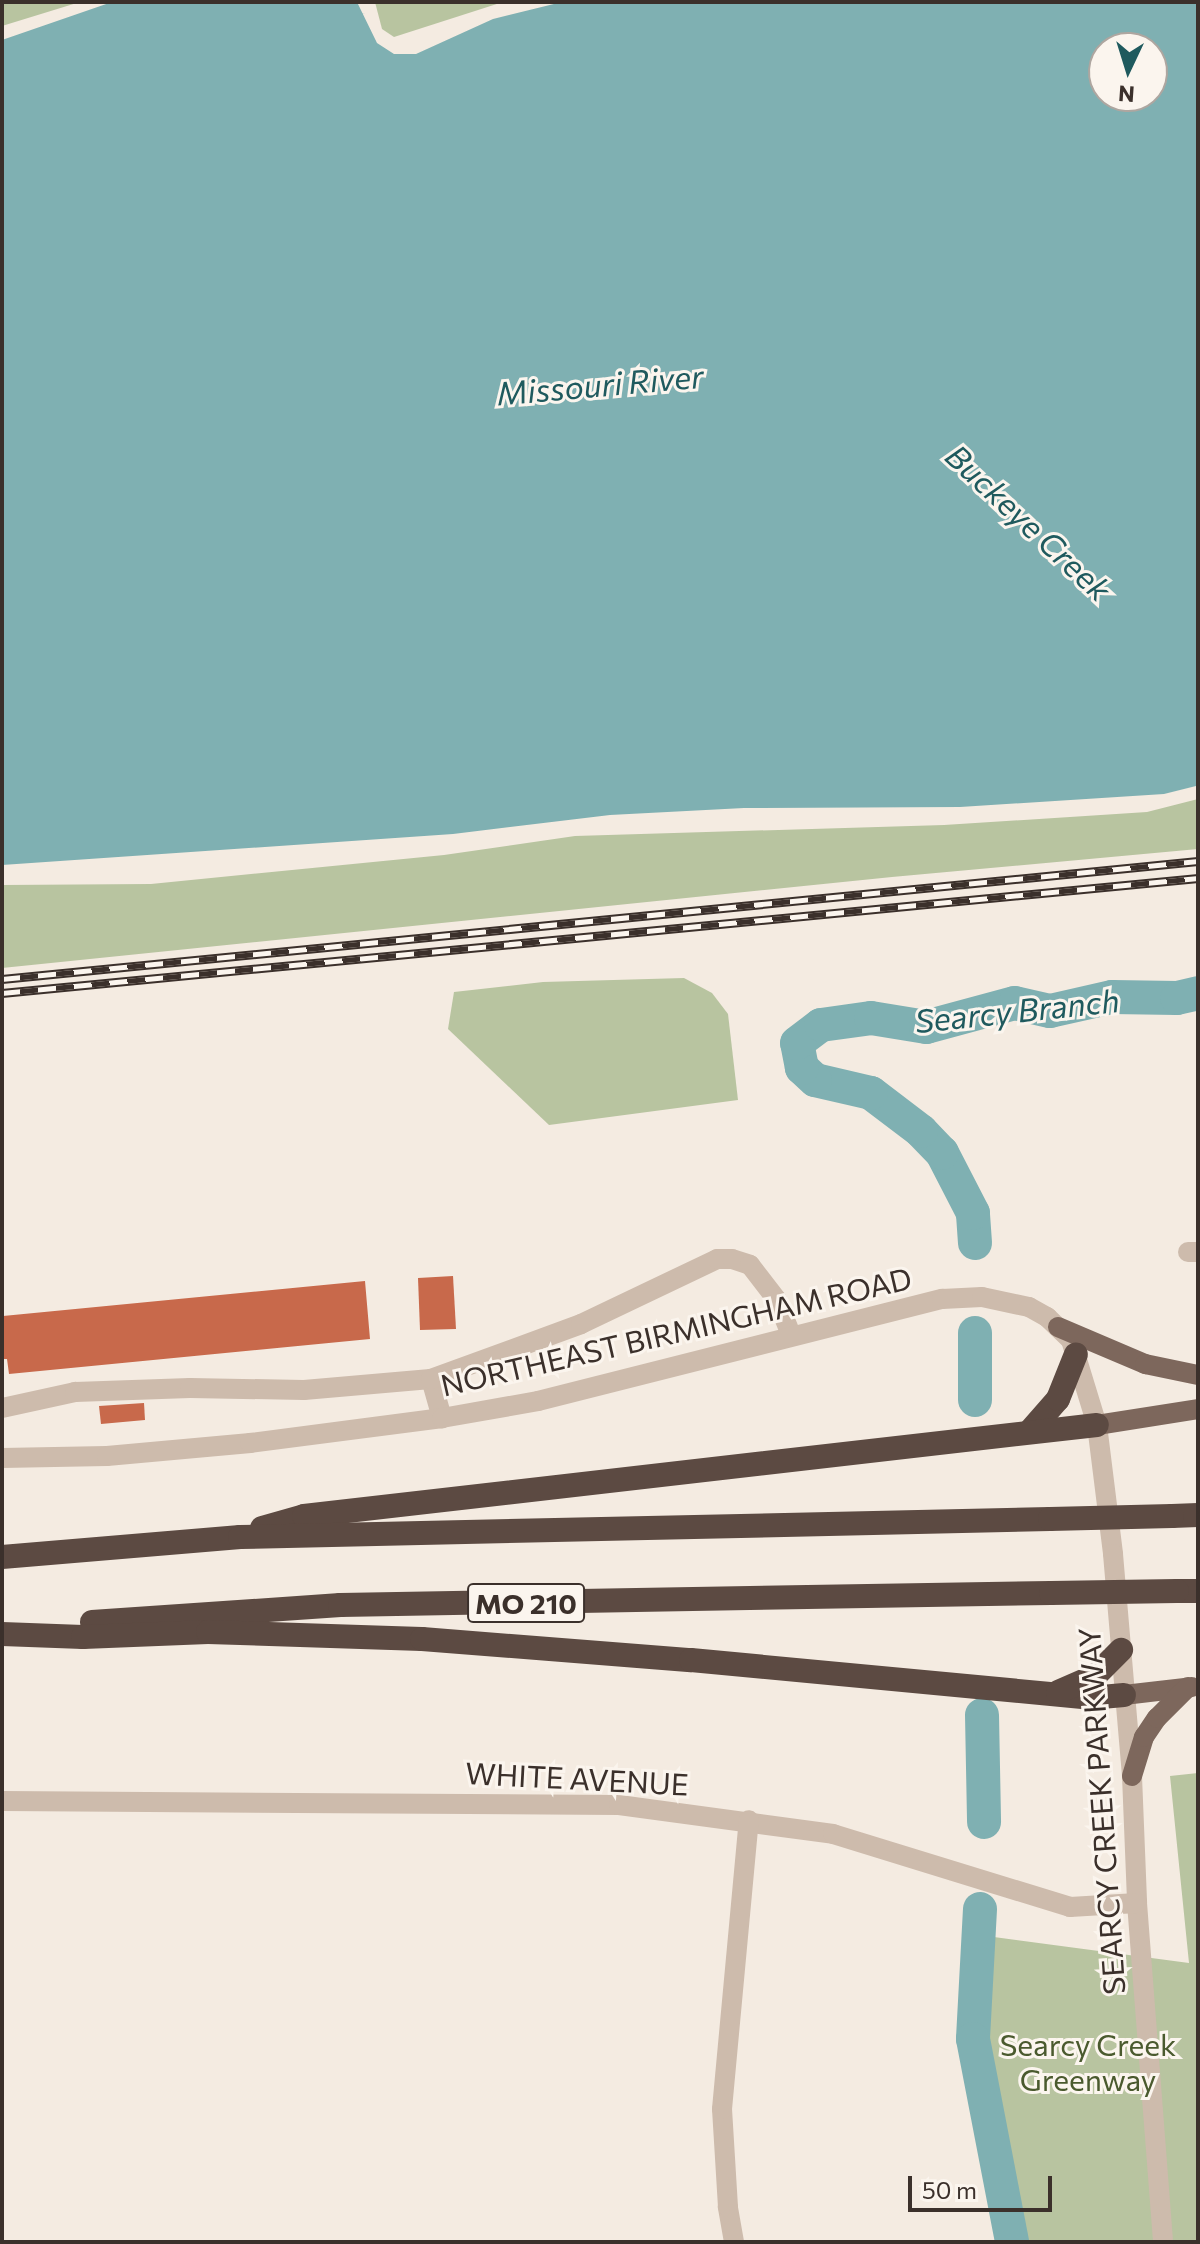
<!DOCTYPE html>
<html>
<head>
<meta charset="utf-8">
<style>
	body { margin:0 }
	#map { position:relative; width:1200px; height:2244px; overflow:hidden; background:#f4ebe1; font-family:Commissioner,sans-serif }
	div>[style] { position:absolute }
	[style*='--x'] { left:calc(var(--x)*1px); top:calc(var(--y)*1px); width:calc(var(--w)*1px); rotate:calc(var(--a)*1deg) }
	.green>* { inset:0; background:#b8c4a0 }
	.water>* { inset:0; background:#7fb0b2 }
	.river>* { height:34px; margin:-17px; padding:0 17px; transform-origin:17px; border-radius:17px; background:#7fb0b2 }
	.building>* { inset:0; background:#c8694b }
	.minor>* { height:20px; margin:-10px; padding:0 10px; transform-origin:10px; border-radius:10px; background:#cdbbac }
	.major>* { height:20px; margin:-10px; padding:0 10px; transform-origin:10px; border-radius:10px; background:#7d675c }
	.highway>* { height:24px; margin:-12px; padding:0 12px; transform-origin:12px; border-radius:12px; background:#5c4a42 }
	.rail>* { height:9px; margin-top:-4.5px; transform-origin:0; background:repeating-linear-gradient(90deg,#fbf5ee 0 18px,#3b302b 0 36px); box-sizing:border-box; border-block:2px solid #3b302b }
	.highway-bridge>* { height:24px; margin:-12px; padding:0 12px; transform-origin:12px; border-radius:12px; background:#5c4a42 }
	span { translate:-50% -50%; white-space:nowrap; text-align:center; line-height:1.15; -webkit-text-stroke:6px #fbf5ee; paint-order:stroke }
	.shield-label span { padding:2px 6px; background:#fbf5ee; border:2px solid; border-radius:6px; -webkit-text-stroke-width:0 }
	.shield-label { font-size:28px; color:#3b302b; font-weight:700 }
	.street-label { font-size:30px; color:#3b302b }
	.park-label { font-size:30px; color:#4a5a2e }
	.water-label { font-size:32px; color:#1f5a5e; font-style:italic }
	.frame { position:absolute; inset:0; border:4px solid #3b302b; pointer-events:none }
	.north { position:absolute; left:1088px; top:32px; width:80px; height:80px; box-sizing:border-box; background:#fbf5ee; border:2px solid #aea6a0; border-radius:50%; rotate:184deg; font-size:22px; font-weight:700; line-height:32px; text-align:center; color:#3b302b }
	.north::after { content:''; display:block; margin:auto; width:28px; height:36px; background:#1f5a5e; clip-path:polygon(50% 0,100% 100%,50% 72%,0 100%) }
	.scale { position:absolute; left:908px; top:2176px; width:144px; height:36px; box-sizing:border-box; border:4px solid #3b302b; border-top:0; padding-left:10px; font-size:24px; line-height:28px; white-space:nowrap; color:#3b302b; -webkit-text-stroke:6px #fbf5ee; paint-order:stroke }
</style>
</head>
<body>
<div id="map">
	<div class="green">
		<i style="clip-path:polygon(2px 2px,80px 2px,2px 26px)"></i>
		<i style="clip-path:polygon(375px 2px,503px 2px,394px 37px,382px 29px)"></i>
		<i style="clip-path:polygon(1198px 799px,1198px 849px,892px 877px,2px 968px,2px 885px,151px 884px,444px 855px,575px 836px,944px 825px,1147px 812px)"></i>
		<i style="clip-path:polygon(684px 978px,712px 993px,728px 1014px,738px 1100px,549px 1125px,448px 1029px,454px 992px,543px 982px)"></i>
		<i style="clip-path:polygon(1198px 1773px,1198px 2242px,1012px 2242px,973px 2039px,979px 1935px,1189px 1963px,1170px 1776px)"></i>
	</div>
	<div class="water">
		<i style="clip-path:polygon(evenodd,112px 2px,357px 2px,377px 43px,394px 54px,416px 54px,493px 19px,562px 2px,1198px 2px,1196px 786px,1164px 794px,960px 807px,744px 808px,610px 815px,453px 834px,2px 865px,2px 40px,112px 2px,1104px 48px,1152px 48px,1152px 96px,1104px 96px,1104px 48px)"></i>
	</div>
	<div class="river">
		<i style="--x:975;--y:1243;--w:30;--a:-94"></i>
		<i style="--x:973;--y:1213;--w:68;--a:-117.3"></i>
		<i style="--x:942;--y:1153;--w:30;--a:-134"></i>
		<i style="--x:921;--y:1131;--w:63;--a:-142.8"></i>
		<i style="--x:871;--y:1093;--w:57;--a:-166.9"></i>
		<i style="--x:815;--y:1080;--w:18;--a:-137"></i>
		<i style="--x:802;--y:1068;--w:25;--a:-101"></i>
		<i style="--x:797;--y:1043;--w:30;--a:-37"></i>
		<i style="--x:821;--y:1025;--w:50;--a:-8"></i>
		<i style="--x:871;--y:1018;--w:56;--a:9.3"></i>
		<i style="--x:926;--y:1027;--w:92;--a:-15.1"></i>
		<i style="--x:1015;--y:1003;--w:36;--a:13"></i>
		<i style="--x:1050;--y:1011;--w:64;--a:-12.7"></i>
		<i style="--x:1112;--y:997;--w:65;--a:0.9"></i>
		<i style="--x:1177;--y:998;--w:22;--a:-13"></i>
		<i style="--x:975;--y:1400;--w:67;--a:-90"></i>
		<i style="--x:982;--y:1715;--w:107;--a:88.9"></i>
		<i style="--x:980;--y:1909;--w:130;--a:93.1"></i>
		<i style="--x:973;--y:2039;--w:207;--a:79.1"></i>
	</div>
	<div class="building">
		<i style="clip-path:polygon(453px 1276px,456px 1329px,420px 1330px,418px 1278px)"></i>
		<i style="clip-path:polygon(365px 1281px,370px 1339px,9px 1374px,7px 1359px,2px 1359px,3px 1316px)"></i>
		<i style="clip-path:polygon(144px 1403px,145px 1420px,101px 1424px,99px 1406px)"></i>
	</div>
	<div class="minor">
		<i style="--x:1188;--y:1252;--w:10;--a:0"></i>
		<i style="--x:431;--y:1379;--w:41;--a:74.2"></i>
		<i style="--x:2;--y:1408;--w:75;--a:-12.4"></i>
		<i style="--x:75;--y:1392;--w:115;--a:-2"></i>
		<i style="--x:190;--y:1388;--w:114;--a:1"></i>
		<i style="--x:304;--y:1390;--w:127;--a:-5"></i>
		<i style="--x:431;--y:1379;--w:160;--a:-20.1"></i>
		<i style="--x:581;--y:1324;--w:151;--a:-25.5"></i>
		<i style="--x:717;--y:1259;--w:15;--a:0"></i>
		<i style="--x:732;--y:1259;--w:19;--a:18"></i>
		<i style="--x:750;--y:1265;--w:44;--a:52.4"></i>
		<i style="--x:777;--y:1300;--w:38;--a:68"></i>
		<i style="--x:2;--y:1458;--w:105;--a:-1.1"></i>
		<i style="--x:107;--y:1456;--w:144;--a:-5.2"></i>
		<i style="--x:250;--y:1443;--w:194;--a:-7.4"></i>
		<i style="--x:442;--y:1418;--w:97;--a:-10"></i>
		<i style="--x:538;--y:1401;--w:417;--a:-14.2"></i>
		<i style="--x:942;--y:1299;--w:40;--a:-2.9"></i>
		<i style="--x:982;--y:1297;--w:48;--a:12"></i>
		<i style="--x:1029;--y:1307;--w:21;--a:29"></i>
		<i style="--x:1047;--y:1317;--w:33;--a:44"></i>
		<i style="--x:1071;--y:1340;--w:89;--a:73"></i>
		<i style="--x:1097;--y:1425;--w:130;--a:82.9"></i>
		<i style="--x:1113;--y:1554;--w:223;--a:85.1"></i>
		<i style="--x:1132;--y:1776;--w:127;--a:87.7"></i>
		<i style="--x:1137;--y:1903;--w:340;--a:85.6"></i>
		<i style="--x:2;--y:1801;--w:617;--a:0.37"></i>
		<i style="--x:619;--y:1805;--w:216;--a:7.7"></i>
		<i style="--x:833;--y:1834;--w:248;--a:17.1"></i>
		<i style="--x:1070;--y:1907;--w:67;--a:-3.4"></i>
		<i style="--x:734;--y:2242;--w:36;--a:-100"></i>
		<i style="--x:728;--y:2207;--w:98;--a:-93.5"></i>
		<i style="--x:722;--y:2109;--w:290;--a:-84.7"></i>
	</div>
	<div class="major">
		<i style="--x:1058;--y:1327;--w:95;--a:23"></i>
		<i style="--x:1145;--y:1364;--w:54;--a:11.7"></i>
		<i style="--x:1097;--y:1425;--w:102;--a:-9"></i>
		<i style="--x:1124;--y:1695;--w:68;--a:-6.7"></i>
		<i style="--x:1132;--y:1776;--w:41;--a:-72.9"></i>
		<i style="--x:1144;--y:1737;--w:23;--a:-56"></i>
		<i style="--x:1157;--y:1718;--w:44;--a:-45"></i>
	</div>
	<div class="highway">
		<i style="--x:1031;--y:1430;--w:41;--a:-48.9"></i>
		<i style="--x:1058;--y:1399;--w:48;--a:-68.2"></i>
		<i style="--x:1172;--y:1516;--w:26;--a:-2"></i>
		<i style="--x:262;--y:1528;--w:44;--a:-15.9"></i>
		<i style="--x:304;--y:1516;--w:798;--a:-6.55"></i>
		<i style="--x:2;--y:1557;--w:239;--a:-4.8"></i>
		<i style="--x:240;--y:1537;--w:810;--a:-1.27"></i>
		<i style="--x:1177;--y:1591;--w:21;--a:0"></i>
		<i style="--x:92;--y:1622;--w:249;--a:-3.9"></i>
		<i style="--x:340;--y:1605;--w:711;--a:-0.97"></i>
		<i style="--x:2;--y:1634;--w:81;--a:2.1"></i>
		<i style="--x:83;--y:1637;--w:125;--a:-2.3"></i>
		<i style="--x:208;--y:1632;--w:214;--a:1.9"></i>
		<i style="--x:422;--y:1639;--w:270;--a:4.5"></i>
		<i style="--x:691;--y:1660;--w:401;--a:5.4"></i>
		<i style="--x:1090;--y:1698;--w:34;--a:-5"></i>
		<i style="--x:1058;--y:1692;--w:40;--a:-23.4"></i>
		<i style="--x:1095;--y:1676;--w:37;--a:-45"></i>
	</div>
	<div class="rail">
		<i style="--x:2;--y:979;--w:1202;--a:-5.63"></i>
		<i style="--x:2;--y:993;--w:1202;--a:-5.49"></i>
	</div>
	<div class="highway-bridge">
		<i style="--x:1050;--y:1519;--w:122;--a:-1.4"></i>
		<i style="--x:1051;--y:1593;--w:126;--a:-0.9"></i>
	</div>
	<div class="shield-label">
		<span style="left:526px;top:1603px">MO 210</span>
	</div>
	<div class="street-label">
		<span style="left:676px;top:1331px;rotate:-13deg">NORTHEAST BIRMINGHAM ROAD</span>
		<span style="left:577px;top:1778px;rotate:3deg">WHITE AVENUE</span>
		<span style="left:1101px;top:1811px;rotate:-94deg">SEARCY CREEK PARKWAY</span>
	</div>
	<div class="park-label">
		<span style="left:1088px;top:2061px">Searcy Creek<br>Greenway</span>
	</div>
	<div class="water-label">
		<span style="left:600px;top:384px;rotate:-5deg">Missouri River</span>
		<span style="left:1029px;top:522px;rotate:43deg">Buckeye Creek</span>
		<span style="left:1017px;top:1010px;rotate:-6deg">Searcy Branch</span>
	</div>
	<div class="frame"></div>
	<div class="north">N</div>
	<div class="scale">50 m</div>
</div>
</body>
</html>
